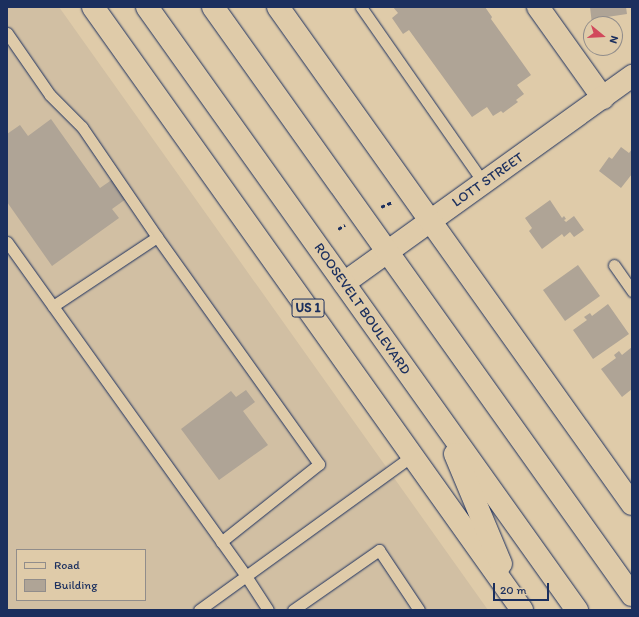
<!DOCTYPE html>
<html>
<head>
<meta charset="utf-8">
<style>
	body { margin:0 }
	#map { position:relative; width:639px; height:617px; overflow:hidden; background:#dfcba9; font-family:Itim,sans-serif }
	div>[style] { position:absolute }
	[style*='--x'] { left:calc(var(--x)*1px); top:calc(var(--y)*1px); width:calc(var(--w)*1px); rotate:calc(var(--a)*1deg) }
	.built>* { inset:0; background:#d1bfa3 }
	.building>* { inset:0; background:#afa496 }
	.path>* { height:2.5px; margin-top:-1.25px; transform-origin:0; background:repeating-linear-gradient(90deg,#1b2f5e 0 4px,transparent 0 7px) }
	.roads { filter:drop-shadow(0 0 1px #1b2f5e) drop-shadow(0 0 1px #1b2f5e) }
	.service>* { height:11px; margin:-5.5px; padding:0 5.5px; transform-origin:5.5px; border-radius:5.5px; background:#dfcba9 }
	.minor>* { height:22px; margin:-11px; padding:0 11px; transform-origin:11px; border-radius:11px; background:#dfcba9 }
	.trunk>* { height:22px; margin:-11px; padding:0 11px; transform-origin:11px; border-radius:11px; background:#dfcba9 }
	span { translate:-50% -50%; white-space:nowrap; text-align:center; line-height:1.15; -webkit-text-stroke:3px #dfcba9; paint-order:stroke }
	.shield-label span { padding:1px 3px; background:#dfcba9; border:1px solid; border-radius:3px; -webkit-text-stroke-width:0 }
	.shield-label { font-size:13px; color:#1b2f5e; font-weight:700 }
	.street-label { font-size:14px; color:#1b2f5e }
	.frame { position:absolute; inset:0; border:8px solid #1b2f5e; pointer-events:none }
	.legend { position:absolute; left:16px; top:549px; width:130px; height:52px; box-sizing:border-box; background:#dfcba9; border:1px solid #918d8b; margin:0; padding:5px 7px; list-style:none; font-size:12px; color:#1b2f5e }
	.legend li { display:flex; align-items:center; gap:8px; height:20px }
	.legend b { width:20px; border:1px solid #918d8b }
	.north { position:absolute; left:583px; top:16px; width:40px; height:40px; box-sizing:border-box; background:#dfcba9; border:1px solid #918d8b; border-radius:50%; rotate:108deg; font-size:11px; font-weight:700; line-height:16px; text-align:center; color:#1b2f5e }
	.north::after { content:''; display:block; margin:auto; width:14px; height:18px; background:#d1495b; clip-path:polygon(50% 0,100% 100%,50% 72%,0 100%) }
	.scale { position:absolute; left:493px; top:583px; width:56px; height:18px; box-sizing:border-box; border:2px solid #1b2f5e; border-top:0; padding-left:5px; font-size:12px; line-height:14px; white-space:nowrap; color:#1b2f5e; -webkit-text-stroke:3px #dfcba9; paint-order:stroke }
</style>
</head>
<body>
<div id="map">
	<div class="built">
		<i style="clip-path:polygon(evenodd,7px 7px,59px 7px,488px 610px,7px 610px,7px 7px,17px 550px,145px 550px,145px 600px,17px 600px,17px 550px)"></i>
	</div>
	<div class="building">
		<i style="clip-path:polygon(393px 7px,485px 7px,492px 17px,491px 19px,531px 75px,517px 85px,524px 94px,516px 100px,518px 102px,503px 113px,501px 111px,493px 116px,487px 107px,472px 117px,409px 30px,403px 34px,392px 18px,398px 13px)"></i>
		<i style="clip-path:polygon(590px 7px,626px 7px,627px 14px,607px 17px,608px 21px,592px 24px)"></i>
		<i style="clip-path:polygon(51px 119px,100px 188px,113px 179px,126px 199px,112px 209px,119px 218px,52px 266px,7px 202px,7px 134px,20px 125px,28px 136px)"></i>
		<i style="clip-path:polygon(621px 147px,629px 153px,632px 149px,632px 174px,621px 188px,599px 171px,609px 157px,612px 159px)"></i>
		<i style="clip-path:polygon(550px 200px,562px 218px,564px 216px,566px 219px,564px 220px,566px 222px,574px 216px,584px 230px,574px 237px,570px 232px,564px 237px,562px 234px,542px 249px,529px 231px,532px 228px,525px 218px)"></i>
		<i style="clip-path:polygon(578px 265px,600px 296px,565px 321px,543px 290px)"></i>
		<i style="clip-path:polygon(608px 304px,629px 334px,593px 359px,573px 330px,587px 320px,584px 317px,590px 313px,592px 316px)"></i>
		<i style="clip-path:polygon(632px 347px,632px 389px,622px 397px,601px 369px,616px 358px,614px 355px,619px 351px,622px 355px)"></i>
		<i style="clip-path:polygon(246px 390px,255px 402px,243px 411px,268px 445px,219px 480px,181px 429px,231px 391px,236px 397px)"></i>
	</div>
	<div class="path">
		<i style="--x:381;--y:207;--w:12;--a:-24"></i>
		<i style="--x:338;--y:229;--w:8;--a:-30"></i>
	</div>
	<div class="roads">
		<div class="service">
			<i style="--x:361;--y:7;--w:215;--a:55.1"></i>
			<i style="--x:7;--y:33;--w:75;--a:55.3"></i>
			<i style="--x:50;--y:95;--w:45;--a:45"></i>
			<i style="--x:82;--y:127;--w:133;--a:55.7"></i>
			<i style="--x:157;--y:237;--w:125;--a:146.4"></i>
			<i style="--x:157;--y:237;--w:279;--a:54.5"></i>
			<i style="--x:319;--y:464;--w:125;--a:141.5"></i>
			<i style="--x:7;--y:242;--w:411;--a:54.4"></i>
			<i style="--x:246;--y:576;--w:40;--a:57.1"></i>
			<i style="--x:614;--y:265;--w:32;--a:55"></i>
			<i style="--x:199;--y:610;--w:264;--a:-35.9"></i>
			<i style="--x:293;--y:610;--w:105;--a:-34.9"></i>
			<i style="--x:379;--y:550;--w:72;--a:56.3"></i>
		</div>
		<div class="minor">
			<i style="--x:538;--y:7;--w:112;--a:54.5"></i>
			<i style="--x:344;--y:283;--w:355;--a:-35.7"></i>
		</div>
		<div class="trunk">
			<i style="--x:93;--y:7;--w:740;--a:54.57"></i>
			<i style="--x:147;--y:7;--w:741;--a:54.51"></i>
			<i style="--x:213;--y:7;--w:722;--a:54.53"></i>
			<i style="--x:278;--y:7;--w:610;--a:54.54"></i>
			<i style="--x:455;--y:454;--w:119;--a:67.3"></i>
		</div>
	</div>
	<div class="shield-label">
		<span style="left:308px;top:308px">US 1</span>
	</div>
	<div class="street-label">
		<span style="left:488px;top:180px;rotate:-35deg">LOTT STREET</span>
		<span style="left:362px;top:309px;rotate:55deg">ROOSEVELT BOULEVARD</span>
	</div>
	<div class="frame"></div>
	<ul class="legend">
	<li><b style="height:5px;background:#dfcba9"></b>Road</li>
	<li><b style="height:11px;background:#afa496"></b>Building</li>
	</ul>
	<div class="north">N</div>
	<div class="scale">20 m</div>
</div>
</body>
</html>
